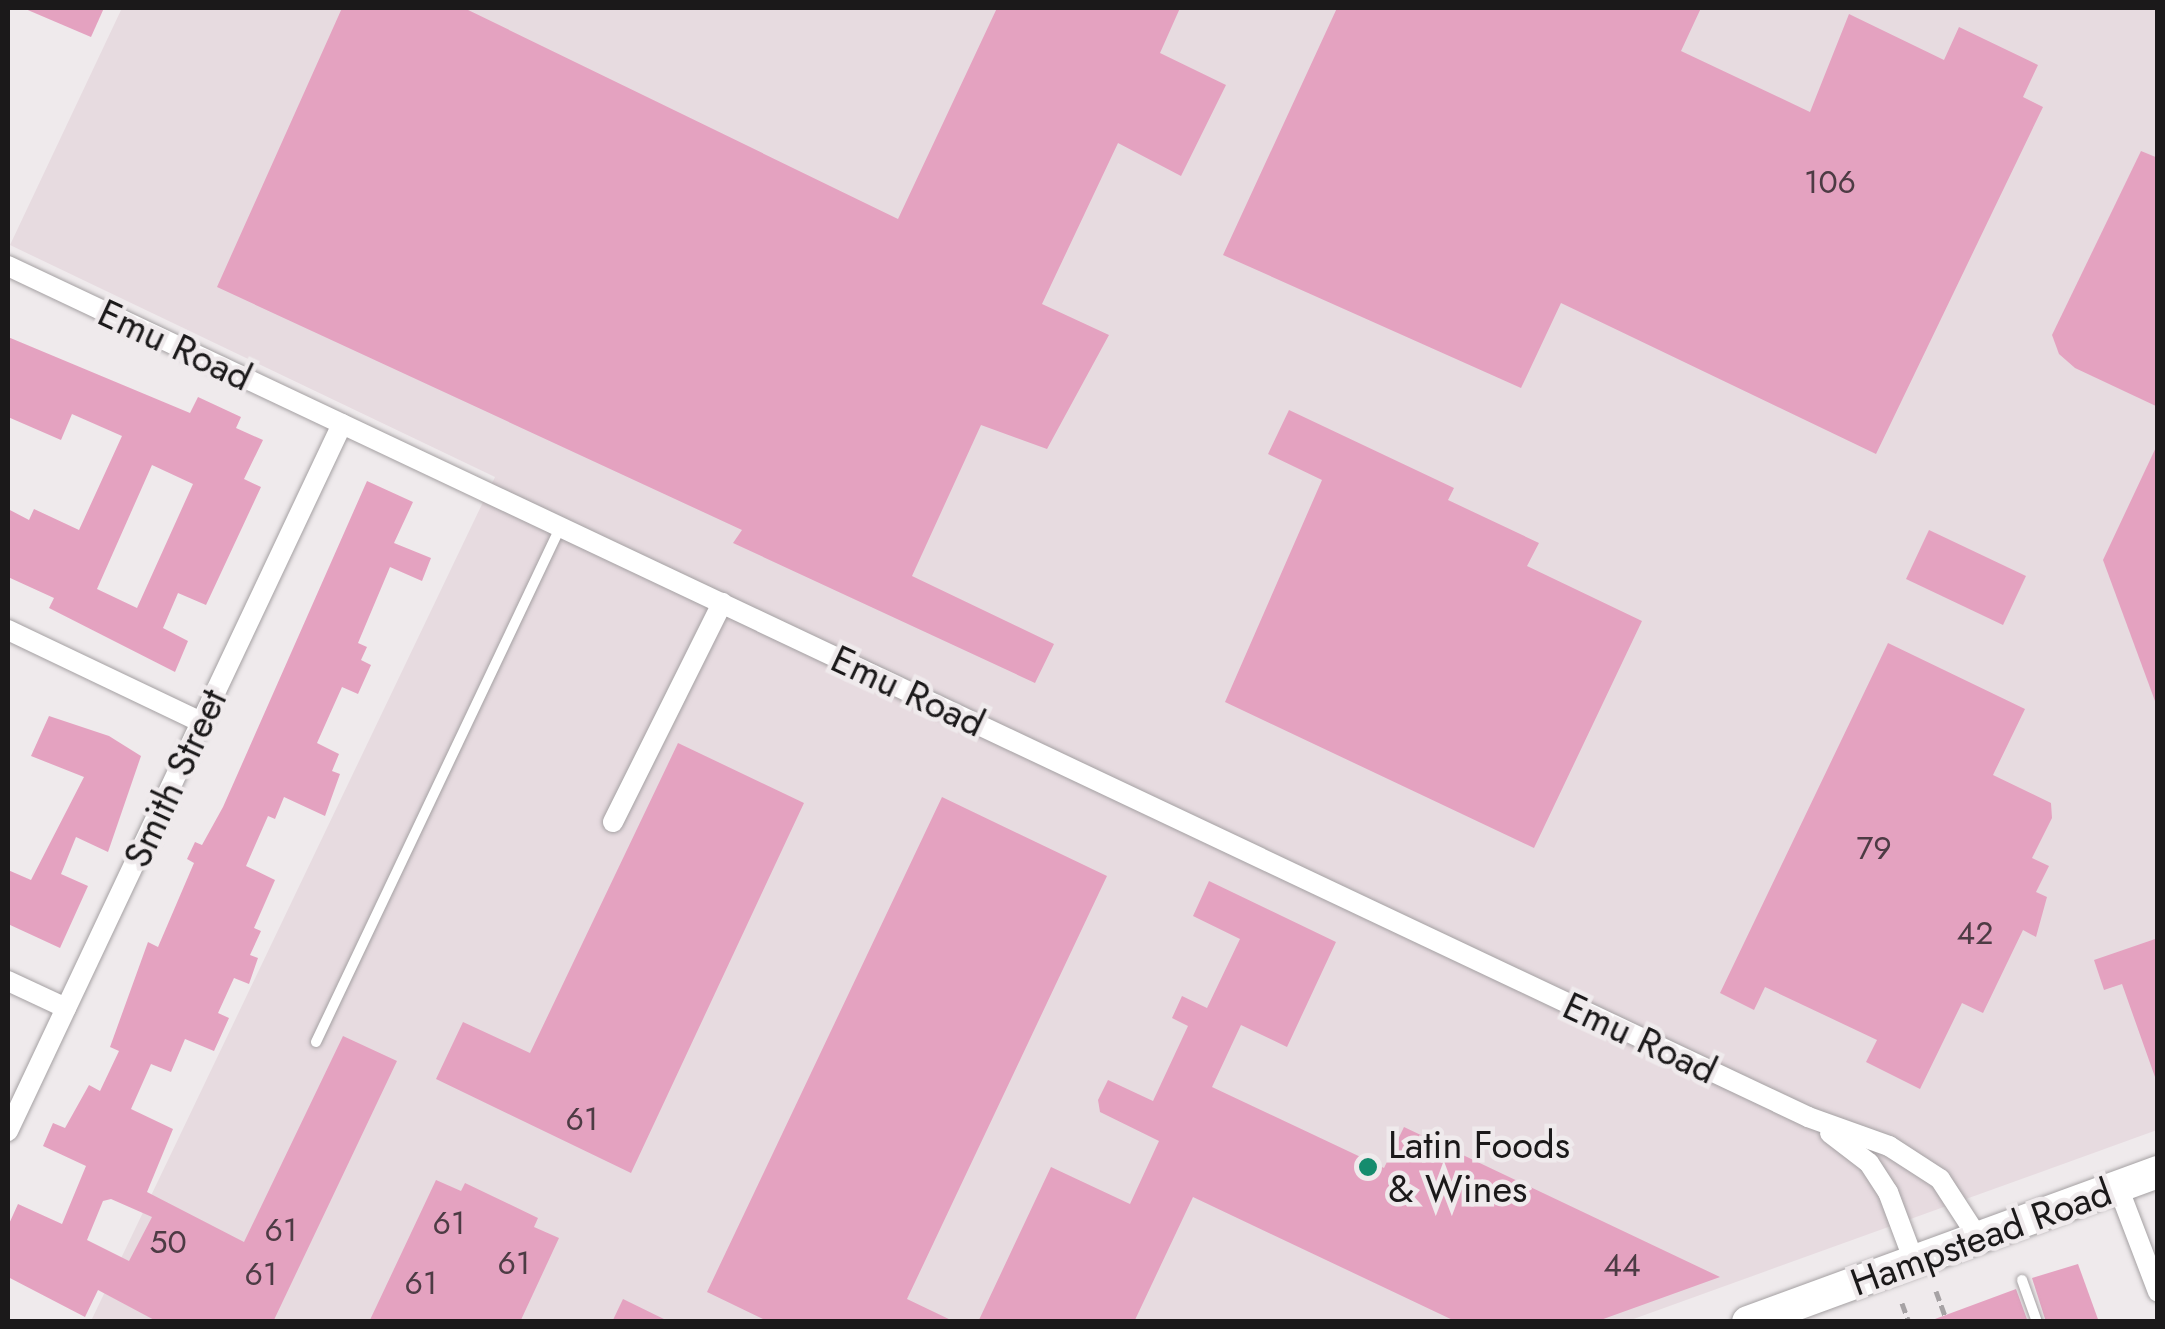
<!DOCTYPE html>
<html>
<head>
<meta charset="utf-8">
<style>
	body { margin:0 }
	#map { position:relative; width:2165px; height:1329px; overflow:hidden; background:#efeaec; font-family:Jost,sans-serif }
	div>[style] { position:absolute }
	[style*='--x'] { left:calc(var(--x)*1px); top:calc(var(--y)*1px); width:calc(var(--w)*1px); rotate:calc(var(--a)*1deg) }
	.built>* { inset:0; background:#e7dbe0 }
	.building>* { inset:0; background:#e4a2c0 }
	.path>* { height:5px; margin-top:-2.5px; transform-origin:0; background:repeating-linear-gradient(90deg,#a6a2a4 0 10px,transparent 0 15px) }
	.roads { filter:drop-shadow(0 0 2px #a5a1a3) drop-shadow(0 0 2px #a5a1a3) }
	.lane>* { height:10px; margin:-5px; padding:0 5px; transform-origin:5px; border-radius:5px; background:#fff }
	.street>* { height:20px; margin:-10px; padding:0 10px; transform-origin:10px; border-radius:10px; background:#fff }
	.primary>* { height:32px; margin:-16px; padding:0 16px; transform-origin:16px; border-radius:16px; background:#fff }
	.dots>* { width:28px; height:28px; translate:-50% -50%; box-sizing:border-box; border:5px solid #efeaec; border-radius:50% }
	span { translate:-50% -50%; white-space:nowrap; text-align:center; line-height:1.15; -webkit-text-stroke:9px #efeaec; paint-order:stroke }
	.number-label { font-size:32px; color:#4d3b44 }
	.number-label span { -webkit-text-stroke-width:0 }
	.street-label { font-size:38px; color:#1b191a }
	.poi-label { font-size:38px; color:#1b191a }
	.left { translate:0 -50%; text-align:left }
	.frame { position:absolute; inset:0; border:10px solid #1b191a; pointer-events:none }
</style>
</head>
<body>
<div id="map">
	<div class="built">
		<i style="clip-path:polygon(122px 8px,2157px 8px,2157px 1130px,1628px 1321px,91px 1321px,495px 477px,10px 245px)"></i>
	</div>
	<div class="building">
		<i style="clip-path:polygon(23px 8px,104px 8px,91px 37px)"></i>
		<i style="clip-path:polygon(342px 8px,464px 8px,898px 219px,997px 8px,1180px 8px,1160px 53px,1226px 85px,1181px 176px,1118px 143px,1042px 304px,1109px 335px,1047px 449px,981px 425px,912px 576px,1054px 644px,1035px 683px,733px 543px,742px 530px,217px 287px)"></i>
		<i style="clip-path:polygon(1337px 8px,1701px 8px,1681px 51px,1810px 112px,1849px 14px,1944px 60px,1959px 27px,2038px 65px,2023px 97px,2043px 107px,1876px 454px,1561px 303px,1521px 388px,1223px 255px)"></i>
		<i style="clip-path:polygon(2141px 151px,2158px 158px,2158px 407px,2075px 368px,2059px 354px,2052px 335px)"></i>
		<i style="clip-path:polygon(evenodd,8px 337px,190px 413px,198px 397px,241px 417px,236px 428px,263px 440px,244px 479px,261px 487px,206px 605px,178px 593px,163px 628px,188px 641px,175px 672px,49px 608px,54px 598px,8px 577px,8px 509px,29px 520px,34px 509px,79px 530px,122px 436px,72px 414px,61px 440px,8px 417px,8px 337px,152px 465px,193px 484px,137px 608px,97px 589px,152px 465px)"></i>
		<i style="clip-path:polygon(1289px 410px,1454px 488px,1448px 500px,1539px 543px,1527px 566px,1642px 621px,1534px 848px,1225px 702px,1322px 480px,1268px 454px)"></i>
		<i style="clip-path:polygon(2158px 443px,2158px 700px,2155px 701px,2103px 560px)"></i>
		<i style="clip-path:polygon(evenodd,367px 481px,413px 502px,394px 543px,431px 558px,422px 581px,390px 567px,358px 643px,367px 647px,361px 660px,371px 665px,358px 694px,342px 687px,317px 743px,339px 754px,332px 771px,340px 774px,325px 816px,284px 797px,275px 819px,268px 816px,246px 866px,275px 880px,254px 928px,261px 931px,250px 955px,258px 958px,249px 984px,234px 978px,218px 1013px,229px 1018px,214px 1051px,185px 1039px,171px 1072px,151px 1064px,131px 1109px,173px 1129px,147px 1192px,244px 1242px,343px 1036px,397px 1061px,273px 1322px,158px 1322px,98px 1290px,85px 1317px,8px 1277px,8px 1226px,18px 1204px,62px 1224px,86px 1166px,43px 1146px,53px 1123px,65px 1128px,89px 1085px,100px 1091px,119px 1051px,110px 1047px,148px 942px,158px 947px,194px 863px,187px 859px,195px 842px,202px 845px,223px 807px,367px 481px,111px 1199px,152px 1217px,129px 1261px,87px 1240px,103px 1201px,111px 1199px)"></i>
		<i style="clip-path:polygon(1929px 530px,2026px 576px,2003px 625px,1906px 579px)"></i>
		<i style="clip-path:polygon(1888px 643px,2025px 709px,1993px 775px,2051px 803px,2052px 818px,2032px 858px,2049px 866px,2036px 892px,2047px 897px,2036px 937px,2023px 930px,1983px 1013px,1962px 1003px,1920px 1089px,1866px 1062px,1877px 1040px,1765px 987px,1754px 1010px,1720px 993px)"></i>
		<i style="clip-path:polygon(49px 716px,109px 736px,141px 756px,108px 852px,76px 837px,61px 874px,88px 886px,60px 948px,8px 924px,8px 870px,31px 880px,84px 777px,31px 756px)"></i>
		<i style="clip-path:polygon(678px 743px,804px 803px,631px 1173px,436px 1079px,463px 1022px,530px 1053px)"></i>
		<i style="clip-path:polygon(942px 797px,1107px 876px,907px 1299px,955px 1322px,769px 1322px,707px 1292px)"></i>
		<i style="clip-path:polygon(1209px 881px,1336px 942px,1287px 1047px,1241px 1025px,1212px 1087px,1384px 1168px,1404px 1127px,1720px 1277px,1595px 1322px,1457px 1322px,1193px 1197px,1134px 1322px,978px 1322px,1051px 1167px,1130px 1204px,1159px 1141px,1100px 1112px,1098px 1100px,1108px 1080px,1153px 1101px,1188px 1026px,1172px 1018px,1182px 996px,1207px 1008px,1240px 939px,1193px 916px)"></i>
		<i style="clip-path:polygon(2158px 938px,2158px 1076px,2155px 1077px,2122px 984px,2104px 990px,2094px 960px)"></i>
		<i style="clip-path:polygon(436px 1180px,461px 1191px,465px 1183px,538px 1218px,534px 1227px,559px 1238px,520px 1322px,369px 1322px)"></i>
		<i style="clip-path:polygon(2078px 1264px,2099px 1322px,2046px 1322px,2032px 1278px)"></i>
		<i style="clip-path:polygon(2016px 1289px,2028px 1322px,1935px 1322px,1935px 1319px)"></i>
		<i style="clip-path:polygon(623px 1299px,670px 1322px,612px 1322px)"></i>
	</div>
	<div class="path">
		<i style="--x:1936;--y:1291;--w:33;--a:70"></i>
		<i style="--x:1902;--y:1303;--w:20;--a:70"></i>
	</div>
	<div class="roads">
		<div class="lane">
			<i style="--x:316;--y:1042;--w:569;--a:-64.61"></i>
			<i style="--x:2022;--y:1280;--w:45;--a:70.3"></i>
		</div>
		<div class="street">
			<i style="--x:8;--y:266;--w:1991;--a:25.3"></i>
			<i style="--x:1808;--y:1117;--w:86;--a:19.7"></i>
			<i style="--x:1889;--y:1146;--w:61;--a:32.9"></i>
			<i style="--x:1940;--y:1179;--w:72;--a:57"></i>
			<i style="--x:8;--y:630;--w:214;--a:25.5"></i>
			<i style="--x:613;--y:822;--w:245;--a:-63.5"></i>
			<i style="--x:8;--y:981;--w:64;--a:25"></i>
			<i style="--x:8;--y:1131;--w:782;--a:-64.71"></i>
			<i style="--x:1830;--y:1133;--w:49;--a:37.6"></i>
			<i style="--x:1869;--y:1163;--w:35;--a:57"></i>
			<i style="--x:1888;--y:1192;--w:74;--a:69.4"></i>
			<i style="--x:2118;--y:1187;--w:112;--a:69.1"></i>
		</div>
		<div class="primary">
			<i style="--x:1748;--y:1322;--w:437;--a:-20.1"></i>
		</div>
	</div>
	<div class="dots">
		<i style="left:1368px;top:1167px;background:#158c6e"></i>
	</div>
	<div class="number-label">
		<span style="left:1830px;top:182px">106</span>
		<span style="left:1874px;top:848px">79</span>
		<span style="left:1975px;top:933px">42</span>
		<span style="left:582px;top:1119px">61</span>
		<span style="left:449px;top:1223px">61</span>
		<span style="left:281px;top:1230px">61</span>
		<span style="left:168px;top:1242px">50</span>
		<span style="left:514px;top:1263px">61</span>
		<span style="left:1622px;top:1265px">44</span>
		<span style="left:261px;top:1274px">61</span>
		<span style="left:421px;top:1283px">61</span>
	</div>
	<div class="street-label">
		<span style="left:175px;top:345px;rotate:25deg">Emu Road</span>
		<span style="left:908px;top:691px;rotate:25deg">Emu Road</span>
		<span style="left:175px;top:778px;rotate:-65deg">Smith Street</span>
		<span style="left:1640px;top:1038px;rotate:25deg">Emu Road</span>
		<span style="left:1981px;top:1237px;rotate:-20deg">Hampstead Road</span>
	</div>
	<div class="poi-label">
		<span class="left" style="left:1388px;top:1167px">Latin Foods<br>&amp; Wines</span>
	</div>
	<div class="frame"></div>
</div>
</body>
</html>
